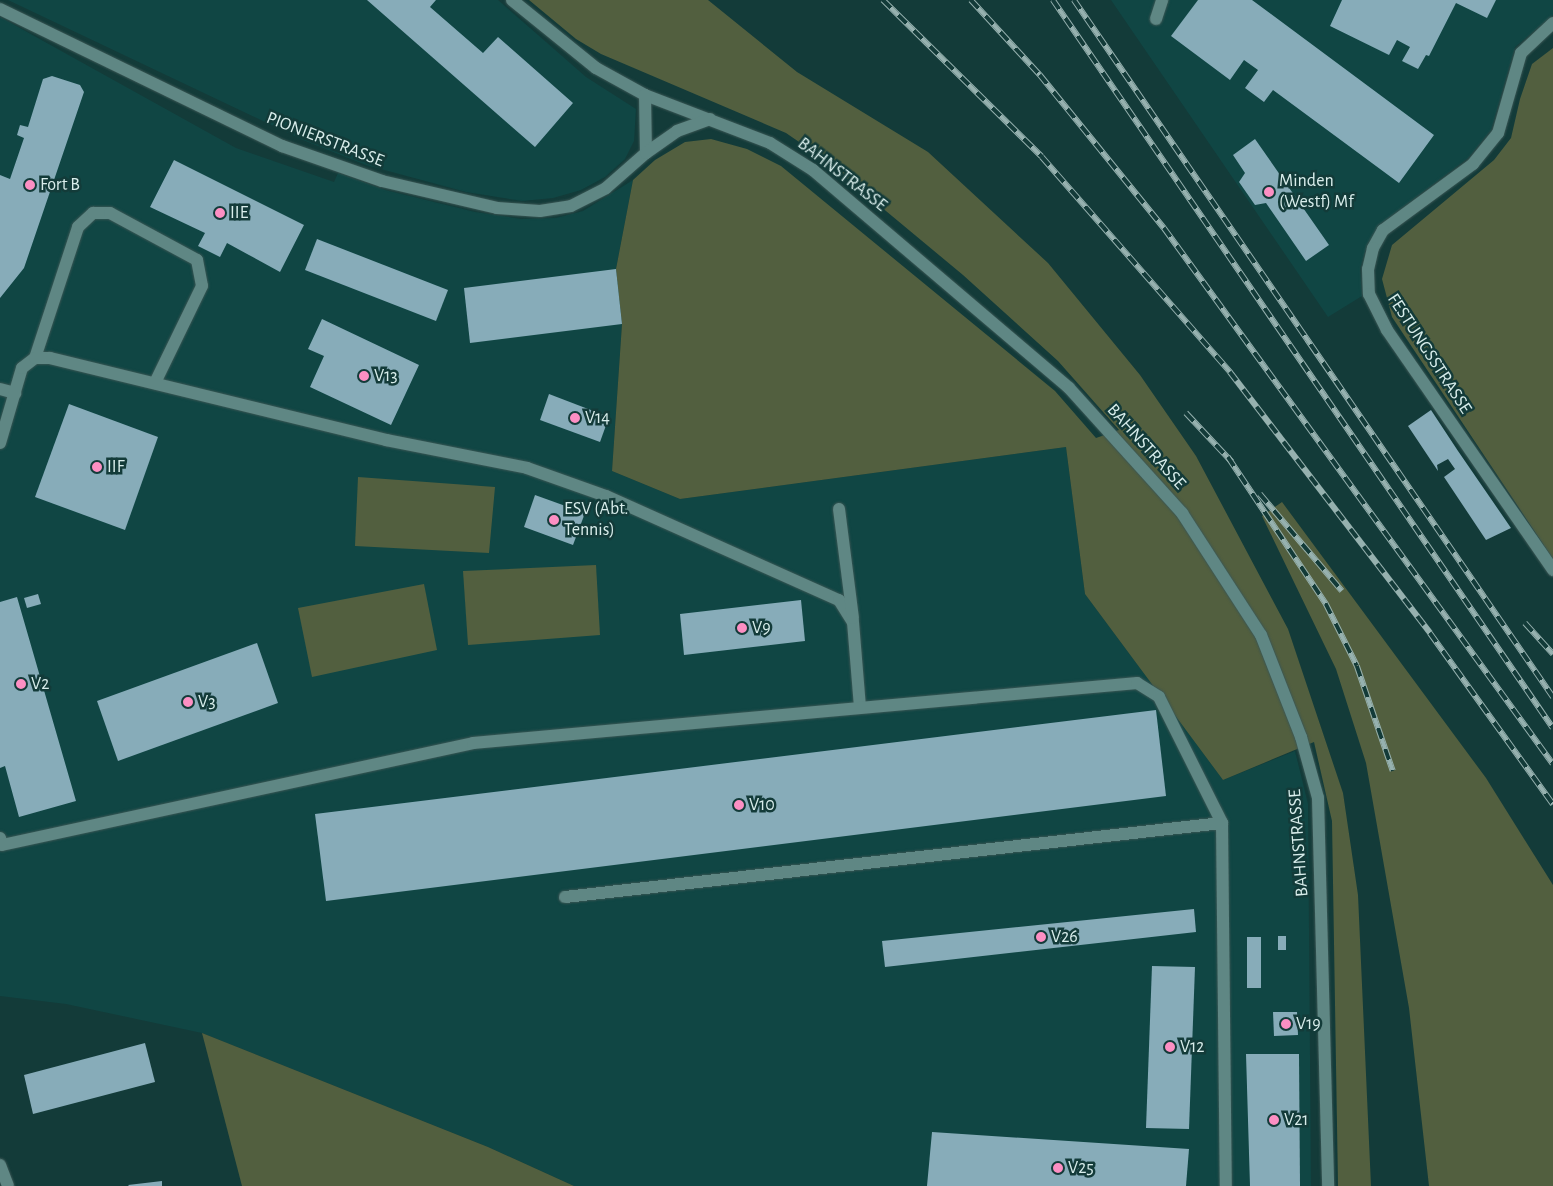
<!DOCTYPE html>
<html>
<head>
<meta charset="utf-8">
<style>
	body { margin:0 }
	#map { position:relative; width:1553px; height:1186px; overflow:hidden; background:#133b39; font-family:"Alegreya Sans",sans-serif }
	div>[style] { position:absolute }
	[style*='--x'] { left:calc(var(--x)*1px); top:calc(var(--y)*1px); width:calc(var(--w)*1px); rotate:calc(var(--a)*1deg) }
	.built>* { inset:0; background:#104644 }
	.green>* { inset:0; background:#525f3f }
	.building>* { inset:0; background:#87acb9 }
	.roads { filter:drop-shadow(0 0 1px #3a5654) drop-shadow(0 0 1px #3a5654) }
	.minor>* { height:12px; margin:-6px; padding:0 6px; transform-origin:6px; border-radius:6px; background:#5f8784 }
	.rail>* { height:5.5px; margin-top:-2.75px; transform-origin:0; background:repeating-linear-gradient(90deg,#133b39 0 11px,#96b1af 0 22px); box-sizing:border-box; border-block:1px solid #96b1af }
	.dots>* { width:14px; height:14px; translate:-50% -50%; box-sizing:border-box; border:2px solid #133b39; border-radius:50% }
	span { translate:-50% -50%; white-space:nowrap; text-align:center; line-height:1.15; -webkit-text-stroke:5px #133b39; paint-order:stroke }
	.street-label { font-size:18px; color:#d8edeb }
	.poi-label { font-size:18px; color:#d8edeb }
	.left { translate:0 -50%; text-align:left }
</style>
</head>
<body>
<div id="map">
	<div class="built">
		<i style="clip-path:polygon(8px 0,498px 0,586px 77px,636px 109px,634px 141px,625px 159px,605px 177px,581px 190px,553px 198px,522px 201px,466px 192px,366px 165px,303px 140px)"></i>
		<i style="clip-path:polygon(1111px 0,1553px 0,1553px 15px,1515px 47px,1491px 130px,1468px 158px,1379px 225px,1367px 245px,1360px 269px,1362px 296px,1328px 317px)"></i>
		<i style="clip-path:polygon(0 17px,236px 148px,334px 182px,338px 173px,385px 190px,475px 212px,521px 219px,556px 218px,583px 211px,633px 180px,616px 269px,622px 324px,612px 471px,680px 499px,1066px 447px,1085px 594px,1223px 780px,1295px 751px,1308px 804px,1311px 1186px,574px 1186px,488px 1147px,202px 1033px,66px 1004px,0 996px)"></i>
	</div>
	<div class="green">
		<i style="clip-path:polygon(529px 0,708px 0,797px 72px,928px 152px,1048px 263px,1140px 375px,1196px 456px,1288px 629px,1343px 793px,1358px 895px,1371px 1186px,1338px 1186px,1332px 821px,1314px 742px,1223px 780px,1085px 594px,1066px 447px,680px 499px,612px 471px,622px 324px,616px 269px,633px 180px,655px 160px,685px 142px,711px 139px,747px 149px,781px 166px,1055px 391px,1096px 438px,1119px 430px,1058px 361px,963px 275px,821px 157px,786px 133px,601px 54px,576px 39px)"></i>
		<i style="clip-path:polygon(1553px 48px,1553px 559px,1392px 317px,1382px 279px,1392px 245px,1494px 160px,1511px 138px,1520px 99px,1532px 64px)"></i>
		<i style="clip-path:polygon(358px 477px,495px 487px,489px 553px,355px 546px)"></i>
		<i style="clip-path:polygon(1282px 502px,1486px 778px,1553px 885px,1553px 1186px,1429px 1186px,1409px 1008px,1366px 763px,1336px 669px,1262px 516px)"></i>
		<i style="clip-path:polygon(596px 565px,600px 635px,468px 645px,463px 571px)"></i>
		<i style="clip-path:polygon(424px 584px,437px 650px,312px 677px,298px 608px)"></i>
		<i style="clip-path:polygon(202px 1033px,488px 1147px,574px 1186px,242px 1186px)"></i>
	</div>
	<div class="building">
		<i style="clip-path:polygon(367px 0,436px 0,430px 7px,483px 53px,498px 37px,573px 103px,535px 147px)"></i>
		<i style="clip-path:polygon(1198px 0,1252px 0,1434px 135px,1399px 183px,1273px 90px,1264px 102px,1245px 88px,1258px 70px,1244px 60px,1230px 80px,1171px 36px)"></i>
		<i style="clip-path:polygon(1342px 0,1496px 0,1487px 18px,1456px 3px,1429px 56px,1426px 55px,1418px 69px,1402px 61px,1410px 47px,1397px 40px,1389px 55px,1330px 26px)"></i>
		<i style="clip-path:polygon(52px 76px,80px 85px,84px 92px,24px 268px,0 298px,0 175px,10px 179px,24px 138px,17px 135px,20px 125px,28px 127px,43px 79px)"></i>
		<i style="clip-path:polygon(1255px 139px,1329px 245px,1306px 261px,1266px 203px,1255px 205px,1239px 182px,1245px 173px,1233px 155px)"></i>
		<i style="clip-path:polygon(174px 160px,304px 225px,280px 272px,227px 243px,220px 257px,198px 246px,205px 233px,150px 207px)"></i>
		<i style="clip-path:polygon(317px 239px,448px 290px,436px 321px,305px 270px)"></i>
		<i style="clip-path:polygon(616px 269px,622px 324px,470px 343px,464px 288px)"></i>
		<i style="clip-path:polygon(322px 319px,419px 365px,391px 425px,310px 387px,324px 356px,308px 349px)"></i>
		<i style="clip-path:polygon(549px 394px,609px 417px,600px 442px,540px 420px)"></i>
		<i style="clip-path:polygon(69px 404px,158px 437px,125px 530px,35px 497px)"></i>
		<i style="clip-path:polygon(1431px 410px,1458px 451px,1511px 528px,1486px 540px,1444px 477px,1455px 469px,1448px 459px,1437px 465px,1438px 471px,1408px 426px)"></i>
		<i style="clip-path:polygon(535px 495px,585px 513px,573px 545px,524px 527px)"></i>
		<i style="clip-path:polygon(38px 594px,41px 604px,27px 608px,24px 598px)"></i>
		<i style="clip-path:polygon(17px 597px,76px 801px,19px 817px,5px 766px,0 768px,0 602px)"></i>
		<i style="clip-path:polygon(801px 600px,805px 641px,684px 655px,680px 614px)"></i>
		<i style="clip-path:polygon(257px 643px,278px 703px,118px 761px,97px 701px)"></i>
		<i style="clip-path:polygon(1156px 710px,1166px 796px,326px 901px,315px 814px)"></i>
		<i style="clip-path:polygon(1194px 909px,1196px 932px,885px 967px,882px 941px)"></i>
		<i style="clip-path:polygon(1278px 936px,1286px 936px,1286px 950px,1278px 950px)"></i>
		<i style="clip-path:polygon(1247px 937px,1261px 937px,1261px 988px,1247px 988px)"></i>
		<i style="clip-path:polygon(1152px 966px,1195px 967px,1189px 1129px,1146px 1128px)"></i>
		<i style="clip-path:polygon(1273px 1012px,1297px 1012px,1298px 1035px,1274px 1036px)"></i>
		<i style="clip-path:polygon(145px 1043px,155px 1082px,33px 1114px,24px 1075px)"></i>
		<i style="clip-path:polygon(1246px 1054px,1299px 1054px,1300px 1186px,1250px 1186px)"></i>
		<i style="clip-path:polygon(932px 1132px,1189px 1149px,1186px 1186px,927px 1186px)"></i>
		<i style="clip-path:polygon(162px 1181px,162px 1186px,129px 1186px,128px 1185px)"></i>
	</div>
	<div class="roads">
		<div class="minor">
			<i style="--x:512;--y:0;--w:108;--a:39"></i>
			<i style="--x:596;--y:68;--w:56;--a:28.9"></i>
			<i style="--x:645;--y:95;--w:134;--a:21"></i>
			<i style="--x:770;--y:143;--w:51;--a:32.1"></i>
			<i style="--x:813;--y:170;--w:336;--a:40.4"></i>
			<i style="--x:1069;--y:388;--w:169;--a:47.9"></i>
			<i style="--x:1182;--y:513;--w:145;--a:57.1"></i>
			<i style="--x:1261;--y:635;--w:110;--a:68.6"></i>
			<i style="--x:1301;--y:737;--w:63;--a:74.4"></i>
			<i style="--x:1318;--y:798;--w:388;--a:88.5"></i>
			<i style="--x:0;--y:9;--w:314;--a:25.9"></i>
			<i style="--x:282;--y:146;--w:106;--a:19.3"></i>
			<i style="--x:382;--y:181;--w:118;--a:13.2"></i>
			<i style="--x:497;--y:208;--w:43;--a:4"></i>
			<i style="--x:540;--y:211;--w:31;--a:-9"></i>
			<i style="--x:571;--y:206;--w:39;--a:-27"></i>
			<i style="--x:606;--y:188;--w:53;--a:-41.2"></i>
			<i style="--x:646;--y:153;--w:58;--a:-91"></i>
			<i style="--x:1156;--y:19;--w:20;--a:-72"></i>
			<i style="--x:1553;--y:23;--w:44;--a:136.8"></i>
			<i style="--x:1521;--y:53;--w:83;--a:106"></i>
			<i style="--x:1498;--y:133;--w:40;--a:129"></i>
			<i style="--x:1473;--y:164;--w:112;--a:143.7"></i>
			<i style="--x:1383;--y:230;--w:21;--a:119"></i>
			<i style="--x:1373;--y:248;--w:22;--a:103"></i>
			<i style="--x:1368;--y:269;--w:25;--a:88"></i>
			<i style="--x:1369;--y:294;--w:40;--a:63.4"></i>
			<i style="--x:1387;--y:330;--w:292;--a:55.3"></i>
			<i style="--x:646;--y:153;--w:38;--a:-35"></i>
			<i style="--x:677;--y:131;--w:35;--a:-20"></i>
			<i style="--x:35;--y:358;--w:138;--a:-71.8"></i>
			<i style="--x:78;--y:227;--w:21;--a:-43"></i>
			<i style="--x:93;--y:213;--w:17;--a:0"></i>
			<i style="--x:110;--y:213;--w:99;--a:28.4"></i>
			<i style="--x:197;--y:260;--w:26;--a:79"></i>
			<i style="--x:202;--y:286;--w:108;--a:115.9"></i>
			<i style="--x:0;--y:389;--w:16;--a:15"></i>
			<i style="--x:0;--y:443;--w:78;--a:-73.7"></i>
			<i style="--x:22;--y:368;--w:16;--a:-38"></i>
			<i style="--x:35;--y:358;--w:15;--a:0"></i>
			<i style="--x:50;--y:358;--w:346;--a:13.7"></i>
			<i style="--x:386;--y:440;--w:144;--a:11.2"></i>
			<i style="--x:527;--y:468;--w:84;--a:19.5"></i>
			<i style="--x:606;--y:496;--w:255;--a:24.1"></i>
			<i style="--x:839;--y:600;--w:26;--a:58"></i>
			<i style="--x:853;--y:622;--w:86;--a:85.3"></i>
			<i style="--x:839;--y:509;--w:110;--a:82.7"></i>
			<i style="--x:0;--y:838;--w:7;--a:74"></i>
			<i style="--x:2;--y:845;--w:482;--a:-12.2"></i>
			<i style="--x:473;--y:743;--w:667;--a:-5.16"></i>
			<i style="--x:1137;--y:683;--w:26;--a:32"></i>
			<i style="--x:1159;--y:697;--w:141;--a:63.4"></i>
			<i style="--x:1222;--y:823;--w:363;--a:89.4"></i>
			<i style="--x:565;--y:897;--w:661;--a:-6.43"></i>
			<i style="--x:0;--y:1165;--w:22;--a:69"></i>
		</div>
	</div>
	<div class="rail">
		<i style="--x:883;--y:0;--w:223;--a:44.6"></i>
		<i style="--x:1042;--y:157;--w:286;--a:48.8"></i>
		<i style="--x:1230;--y:372;--w:329;--a:52.5"></i>
		<i style="--x:1430;--y:633;--w:211;--a:54.3"></i>
		<i style="--x:971;--y:0;--w:102;--a:47.4"></i>
		<i style="--x:1040;--y:75;--w:197;--a:51"></i>
		<i style="--x:1164;--y:228;--w:662;--a:54.03"></i>
		<i style="--x:1053;--y:0;--w:883;--a:55.52"></i>
		<i style="--x:1074;--y:0;--w:846;--a:55.5"></i>
		<i style="--x:1186;--y:413;--w:67;--a:46.8"></i>
		<i style="--x:1228;--y:457;--w:177;--a:56.3"></i>
		<i style="--x:1326;--y:604;--w:69;--a:63.4"></i>
		<i style="--x:1357;--y:666;--w:111;--a:71.1"></i>
		<i style="--x:1260;--y:494;--w:127;--a:49.8"></i>
		<i style="--x:1525;--y:623;--w:42;--a:47.9"></i>
	</div>
	<div class="dots">
		<i style="left:30px;top:185px;background:#fc8fc3"></i>
		<i style="left:1269px;top:192px;background:#fc8fc3"></i>
		<i style="left:220px;top:213px;background:#fc8fc3"></i>
		<i style="left:364px;top:376px;background:#fc8fc3"></i>
		<i style="left:575px;top:418px;background:#fc8fc3"></i>
		<i style="left:97px;top:467px;background:#fc8fc3"></i>
		<i style="left:554px;top:520px;background:#fc8fc3"></i>
		<i style="left:742px;top:628px;background:#fc8fc3"></i>
		<i style="left:21px;top:684px;background:#fc8fc3"></i>
		<i style="left:188px;top:702px;background:#fc8fc3"></i>
		<i style="left:739px;top:805px;background:#fc8fc3"></i>
		<i style="left:1041px;top:937px;background:#fc8fc3"></i>
		<i style="left:1286px;top:1024px;background:#fc8fc3"></i>
		<i style="left:1170px;top:1047px;background:#fc8fc3"></i>
		<i style="left:1274px;top:1120px;background:#fc8fc3"></i>
		<i style="left:1058px;top:1168px;background:#fc8fc3"></i>
	</div>
	<div class="street-label">
		<span style="left:325px;top:140px;rotate:21deg">PIONIERSTRASSE</span>
		<span style="left:842px;top:175px;rotate:38deg">BAHNSTRASSE</span>
		<span style="left:1429px;top:354px;rotate:57deg">FESTUNGSSTRASSE</span>
		<span style="left:1146px;top:447px;rotate:48deg">BAHNSTRASSE</span>
		<span style="left:1299px;top:843px;rotate:-94deg">BAHNSTRASSE</span>
	</div>
	<div class="poi-label">
		<span class="left" style="left:1279px;top:192px">Minden<br>(Westf) Mf</span>
		<span class="left" style="left:40px;top:185px">Fort B</span>
		<span class="left" style="left:230px;top:213px">IIE</span>
		<span class="left" style="left:374px;top:376px">V13</span>
		<span class="left" style="left:585px;top:418px">V14</span>
		<span class="left" style="left:107px;top:467px">IIF</span>
		<span class="left" style="left:564px;top:520px">ESV (Abt.<br>Tennis)</span>
		<span class="left" style="left:752px;top:628px">V9</span>
		<span class="left" style="left:31px;top:684px">V2</span>
		<span class="left" style="left:198px;top:702px">V3</span>
		<span class="left" style="left:749px;top:805px">V10</span>
		<span class="left" style="left:1051px;top:937px">V26</span>
		<span class="left" style="left:1296px;top:1024px">V19</span>
		<span class="left" style="left:1180px;top:1047px">V12</span>
		<span class="left" style="left:1284px;top:1120px">V21</span>
		<span class="left" style="left:1068px;top:1168px">V25</span>
	</div>
</div>
</body>
</html>
